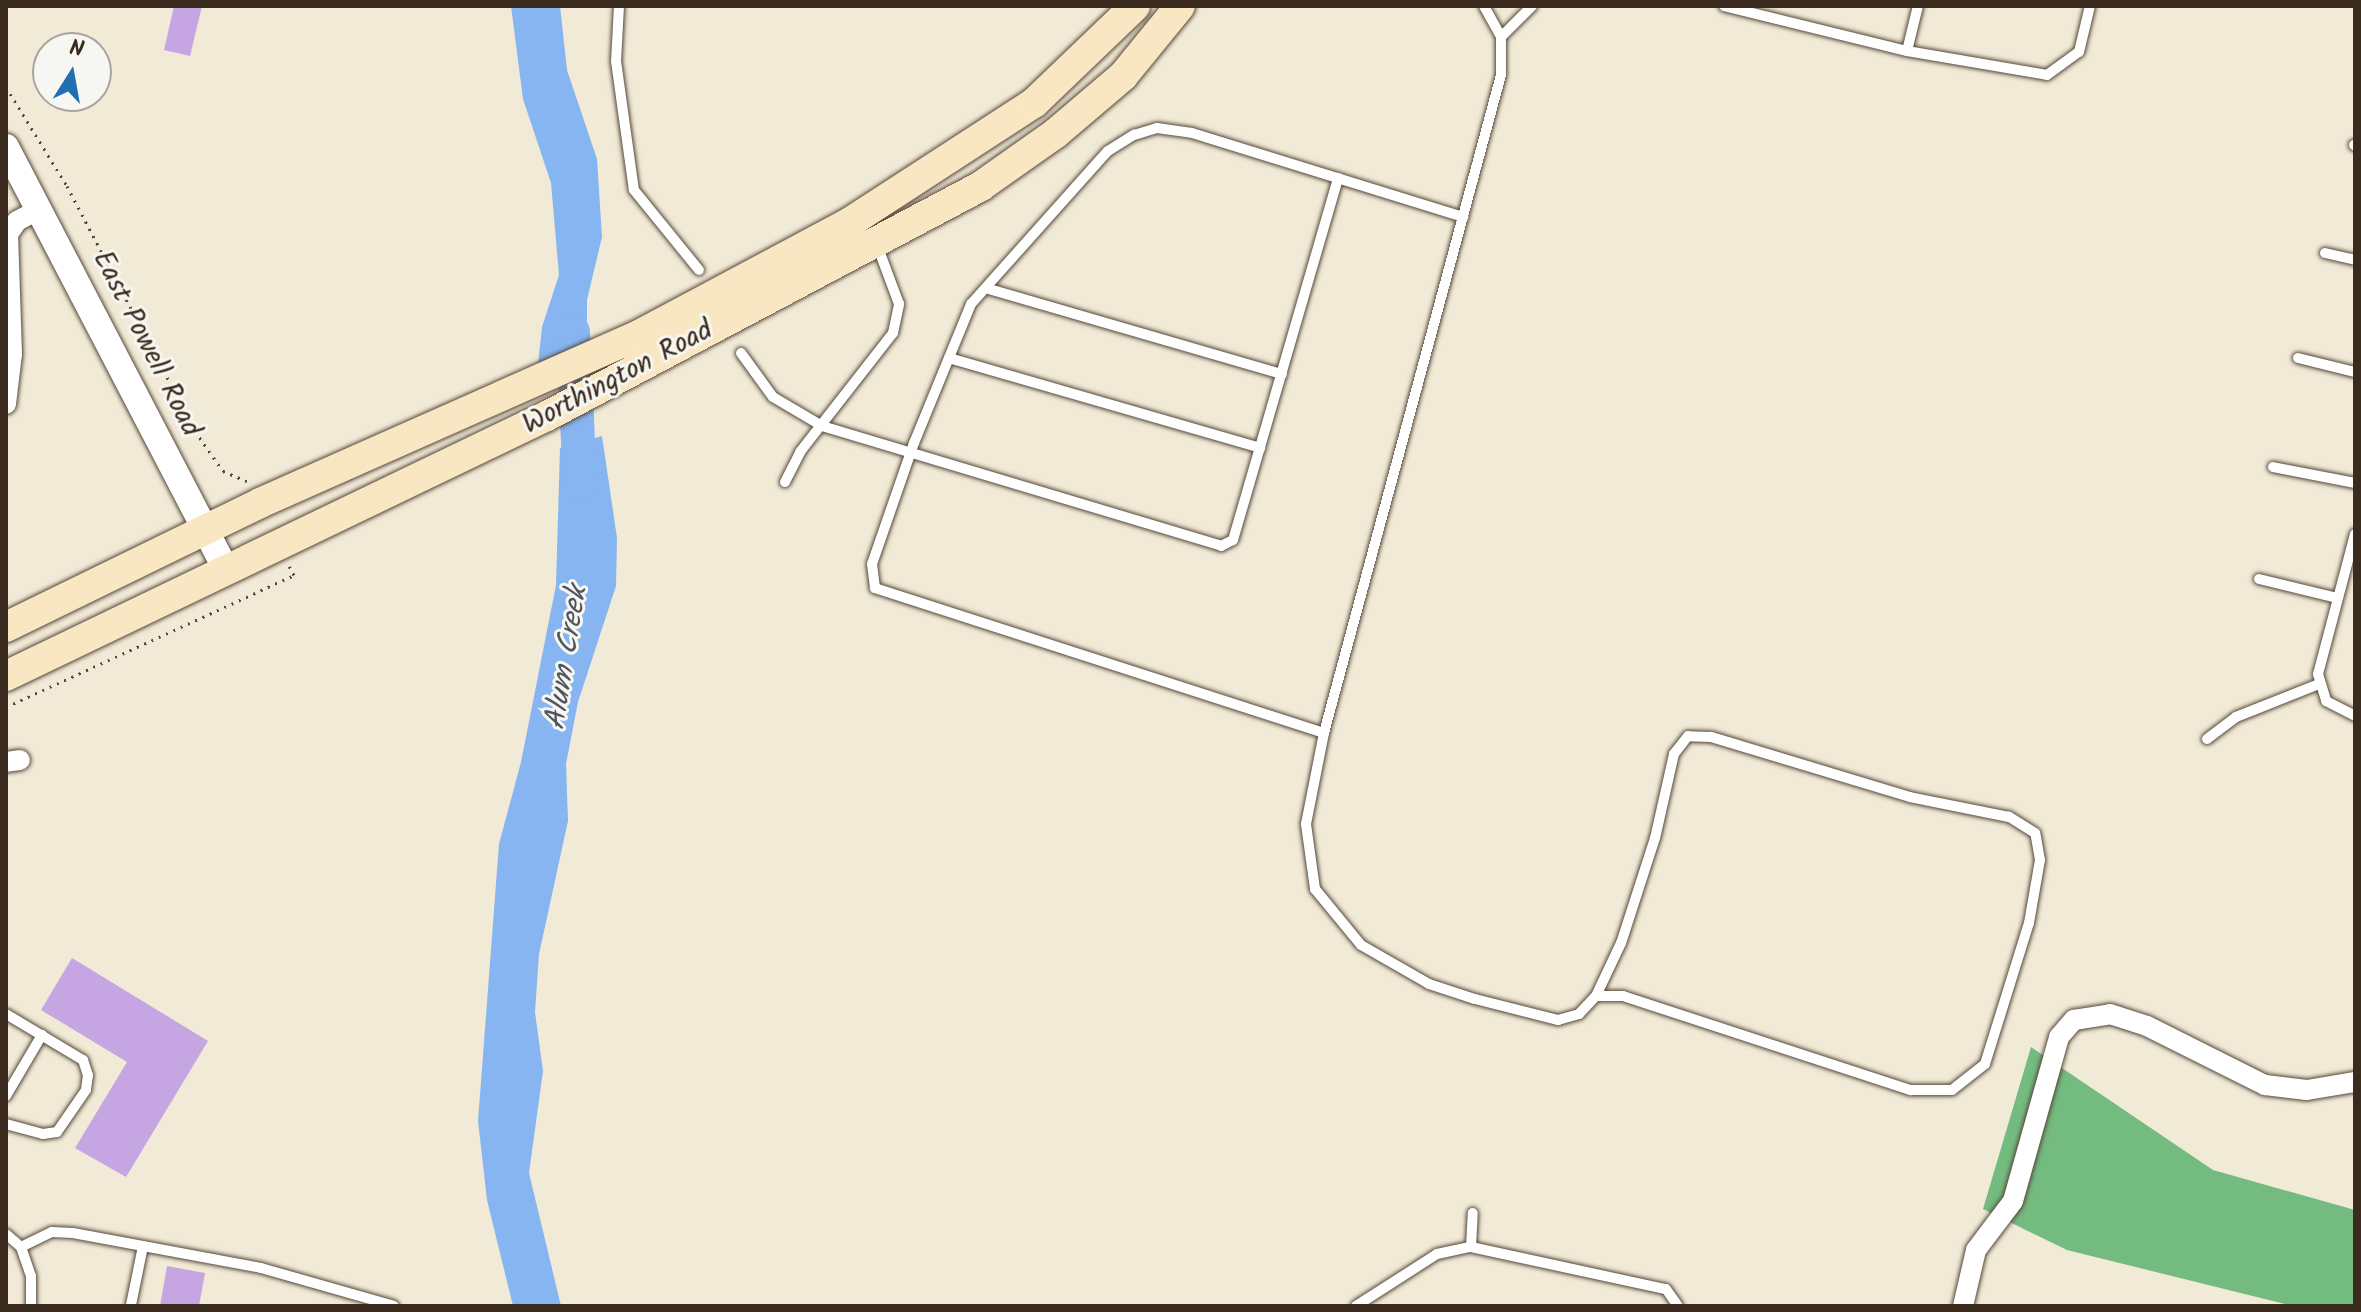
<!DOCTYPE html>
<html>
<head>
<meta charset="utf-8">
<style>
	body { margin:0 }
	#map { position:relative; width:2361px; height:1312px; overflow:hidden; background:#f1ead6; font-family:Kalam,sans-serif }
	div>[style] { position:absolute }
	[style*='--x'] { left:calc(var(--x)*1px); top:calc(var(--y)*1px); width:calc(var(--w)*1px); rotate:calc(var(--a)*1deg) }
	.forest>* { inset:0; background:#74bb80 }
	.water>* { inset:0; background:#86b5f1 }
	.river>* { height:34px; margin:-17px; padding:0 17px; transform-origin:17px; border-radius:17px; background:#86b5f1 }
	.building>* { inset:0; background:#c6a6e2 }
	.path>* { height:3px; margin-top:-1.5px; transform-origin:0; background:repeating-linear-gradient(90deg,#56473a 0 2px,transparent 0 8px) }
	.roads { filter:drop-shadow(0 0 2px #56473a) drop-shadow(0 0 2px #56473a) }
	.service>* { height:10px; margin:-5px; padding:0 5px; transform-origin:5px; border-radius:5px; background:#fff }
	.minor>* { height:20px; margin:-10px; padding:0 10px; transform-origin:10px; border-radius:10px; background:#fff }
	.tertiary>* { height:26px; margin:-13px; padding:0 13px; transform-origin:13px; border-radius:13px; background:#fff }
	.secondary>* { height:30px; margin:-15px; padding:0 15px; transform-origin:15px; border-radius:15px; background:#f9e7c3 }
	span { translate:-50% -50%; white-space:nowrap; text-align:center; line-height:1.15; -webkit-text-stroke:6px #f6f6f2; paint-order:stroke }
	.street-label { font-size:28px; color:#3b2a1e }
	.water-label { font-size:30px; color:#52545d; font-style:italic }
	.frame { position:absolute; inset:0; border:8px solid #3b2a1e; pointer-events:none }
	.north { position:absolute; left:32px; top:32px; width:80px; height:80px; box-sizing:border-box; background:#f6f6f2; border:2px solid #aba49d; border-radius:50%; rotate:11deg; font-size:22px; font-weight:700; line-height:32px; text-align:center; color:#3b2a1e }
	.north::after { content:''; display:block; margin:auto; width:28px; height:36px; background:#1f6fb2; clip-path:polygon(50% 0,100% 100%,50% 72%,0 100%) }
</style>
</head>
<body>
<div id="map">
	<div class="forest">
		<i style="clip-path:polygon(2031px 1047px,2213px 1170px,2355px 1210px,2355px 1306px,2293px 1306px,2067px 1250px,1983px 1209px)"></i>
	</div>
	<div class="water">
		<i style="clip-path:polygon(511px 6px,560px 6px,567px 70px,597px 159px,602px 237px,587px 300px,587px 340px,538px 364px,542px 327px,559px 275px,551px 183px,523px 99px)"></i>
		<i style="clip-path:polygon(602px 436px,617px 538px,616px 586px,578px 702px,566px 764px,568px 821px,539px 954px,535px 1012px,543px 1071px,529px 1173px,561px 1306px,513px 1306px,487px 1200px,478px 1121px,499px 844px,521px 762px,556px 585px,560px 448px)"></i>
	</div>
	<div class="river">
		<i style="--x:573;--y:332;--w:155;--a:87.4"></i>
	</div>
	<div class="building">
		<i style="clip-path:polygon(174px 6px,202px 6px,190px 56px,164px 50px)"></i>
		<i style="clip-path:polygon(72px 958px,208px 1041px,126px 1177px,75px 1148px,127px 1062px,41px 1010px)"></i>
		<i style="clip-path:polygon(167px 1266px,205px 1273px,199px 1306px,160px 1306px)"></i>
	</div>
	<div class="path">
		<i style="--x:6;--y:87;--w:116;--a:58.4"></i>
		<i style="--x:67;--y:186;--w:276;--a:62.4"></i>
		<i style="--x:195;--y:431;--w:49;--a:55"></i>
		<i style="--x:223;--y:471;--w:26;--a:23"></i>
		<i style="--x:6;--y:707;--w:317;--a:-24.6"></i>
		<i style="--x:294;--y:575;--w:10;--a:-119"></i>
	</div>
	<div class="roads">
		<div class="service">
			<i style="--x:619;--y:6;--w:55;--a:93.1"></i>
			<i style="--x:616;--y:61;--w:130;--a:82.1"></i>
			<i style="--x:634;--y:190;--w:103;--a:50.9"></i>
			<i style="--x:1484;--y:6;--w:35;--a:61"></i>
			<i style="--x:1501;--y:37;--w:38;--a:90"></i>
			<i style="--x:1501;--y:75;--w:681;--a:105.06"></i>
			<i style="--x:1324;--y:733;--w:93;--a:101.2"></i>
			<i style="--x:1306;--y:824;--w:66;--a:82.1"></i>
			<i style="--x:1315;--y:889;--w:72;--a:50.6"></i>
			<i style="--x:1361;--y:945;--w:78;--a:29.8"></i>
			<i style="--x:1429;--y:984;--w:48;--a:18.1"></i>
			<i style="--x:1475;--y:999;--w:86;--a:14.2"></i>
			<i style="--x:1558;--y:1020;--w:22;--a:-16"></i>
			<i style="--x:1579;--y:1014;--w:25;--a:-47"></i>
			<i style="--x:1596;--y:996;--w:27;--a:0"></i>
			<i style="--x:1623;--y:996;--w:303;--a:18.1"></i>
			<i style="--x:1911;--y:1090;--w:41;--a:0"></i>
			<i style="--x:1952;--y:1090;--w:42;--a:-38.2"></i>
			<i style="--x:1985;--y:1064;--w:148;--a:-72.7"></i>
			<i style="--x:2029;--y:923;--w:64;--a:-80.1"></i>
			<i style="--x:2040;--y:860;--w:27;--a:-100"></i>
			<i style="--x:2035;--y:833;--w:31;--a:-148"></i>
			<i style="--x:2009;--y:817;--w:101;--a:-168.6"></i>
			<i style="--x:1910;--y:797;--w:208;--a:-163.2"></i>
			<i style="--x:1711;--y:737;--w:23;--a:-178"></i>
			<i style="--x:1688;--y:736;--w:23;--a:128"></i>
			<i style="--x:1674;--y:754;--w:86;--a:102.7"></i>
			<i style="--x:1655;--y:838;--w:110;--a:107.9"></i>
			<i style="--x:1621;--y:943;--w:59;--a:115.3"></i>
			<i style="--x:1724;--y:6;--w:188;--a:13.8"></i>
			<i style="--x:1907;--y:51;--w:142;--a:9.7"></i>
			<i style="--x:2047;--y:75;--w:39;--a:-36"></i>
			<i style="--x:2079;--y:52;--w:47;--a:-76.6"></i>
			<i style="--x:1501;--y:37;--w:44;--a:-45"></i>
			<i style="--x:1907;--y:51;--w:46;--a:-76.3"></i>
			<i style="--x:2354;--y:145;--w:1;--a:45"></i>
			<i style="--x:2325;--y:253;--w:31;--a:13"></i>
			<i style="--x:989;--y:289;--w:305;--a:16.2"></i>
			<i style="--x:741;--y:353;--w:54;--a:54"></i>
			<i style="--x:773;--y:397;--w:57;--a:30.6"></i>
			<i style="--x:822;--y:426;--w:417;--a:16.7"></i>
			<i style="--x:1221;--y:546;--w:13;--a:-27"></i>
			<i style="--x:1233;--y:540;--w:377;--a:-73.8"></i>
			<i style="--x:949;--y:358;--w:324;--a:16.1"></i>
			<i style="--x:2298;--y:358;--w:59;--a:13.8"></i>
			<i style="--x:2273;--y:467;--w:84;--a:11"></i>
			<i style="--x:785;--y:482;--w:34;--a:-63"></i>
			<i style="--x:800;--y:452;--w:151;--a:-52"></i>
			<i style="--x:893;--y:333;--w:30;--a:-78"></i>
			<i style="--x:899;--y:304;--w:63;--a:-110.4"></i>
			<i style="--x:2355;--y:534;--w:145;--a:104.8"></i>
			<i style="--x:2318;--y:674;--w:28;--a:73"></i>
			<i style="--x:2326;--y:701;--w:33;--a:27"></i>
			<i style="--x:2259;--y:579;--w:80;--a:13.7"></i>
			<i style="--x:1324;--y:733;--w:472;--a:-162.1"></i>
			<i style="--x:875;--y:588;--w:24;--a:-97"></i>
			<i style="--x:872;--y:564;--w:128;--a:-70.9"></i>
			<i style="--x:914;--y:443;--w:150;--a:-67.7"></i>
			<i style="--x:971;--y:304;--w:205;--a:-48.2"></i>
			<i style="--x:1108;--y:151;--w:31;--a:-32"></i>
			<i style="--x:1134;--y:135;--w:24;--a:-17"></i>
			<i style="--x:1157;--y:128;--w:35;--a:8"></i>
			<i style="--x:1192;--y:133;--w:284;--a:17.2"></i>
			<i style="--x:2207;--y:739;--w:36;--a:-37"></i>
			<i style="--x:2236;--y:717;--w:89;--a:-21.7"></i>
			<i style="--x:6;--y:1014;--w:90;--a:30.9"></i>
			<i style="--x:83;--y:1060;--w:16;--a:72"></i>
			<i style="--x:88;--y:1075;--w:15;--a:98"></i>
			<i style="--x:86;--y:1090;--w:51;--a:124.6"></i>
			<i style="--x:57;--y:1132;--w:14;--a:172"></i>
			<i style="--x:43;--y:1134;--w:38;--a:-165"></i>
			<i style="--x:6;--y:1096;--w:71;--a:-59.5"></i>
			<i style="--x:6;--y:1234;--w:20;--a:41"></i>
			<i style="--x:21;--y:1247;--w:31;--a:71"></i>
			<i style="--x:31;--y:1276;--w:30;--a:90"></i>
			<i style="--x:21;--y:1247;--w:34;--a:-26"></i>
			<i style="--x:52;--y:1232;--w:21;--a:3"></i>
			<i style="--x:73;--y:1233;--w:191;--a:10.5"></i>
			<i style="--x:261;--y:1268;--w:138;--a:15.9"></i>
			<i style="--x:1471;--y:1247;--w:34;--a:-87"></i>
			<i style="--x:131;--y:1305;--w:60;--a:-78.5"></i>
			<i style="--x:1356;--y:1306;--w:96;--a:-32.7"></i>
			<i style="--x:1437;--y:1254;--w:35;--a:-12"></i>
			<i style="--x:1471;--y:1247;--w:199;--a:12.2"></i>
			<i style="--x:1666;--y:1289;--w:21;--a:55"></i>
		</div>
		<div class="minor">
			<i style="--x:6;--y:404;--w:50;--a:-83.2"></i>
			<i style="--x:12;--y:354;--w:120;--a:-91.9"></i>
			<i style="--x:8;--y:234;--w:16;--a:-55"></i>
			<i style="--x:17;--y:221;--w:27;--a:-28"></i>
			<i style="--x:6;--y:762;--w:14;--a:-8"></i>
			<i style="--x:1963;--y:1306;--w:57;--a:-76.9"></i>
			<i style="--x:1976;--y:1250;--w:61;--a:-52.9"></i>
			<i style="--x:2013;--y:1201;--w:170;--a:-74.3"></i>
			<i style="--x:2059;--y:1037;--w:23;--a:-49"></i>
			<i style="--x:2074;--y:1020;--w:36;--a:-9"></i>
			<i style="--x:2110;--y:1014;--w:39;--a:18"></i>
			<i style="--x:2147;--y:1026;--w:132;--a:26.6"></i>
			<i style="--x:2265;--y:1085;--w:42;--a:6.8"></i>
			<i style="--x:2307;--y:1090;--w:49;--a:-9.5"></i>
		</div>
		<div class="tertiary">
			<i style="--x:6;--y:147;--w:478;--a:62.5"></i>
		</div>
		<div class="secondary">
			<i style="--x:6;--y:627;--w:283;--a:-26"></i>
			<i style="--x:260;--y:503;--w:417;--a:-23.9"></i>
			<i style="--x:641;--y:334;--w:236;--a:-28.1"></i>
			<i style="--x:849;--y:223;--w:221;--a:-33"></i>
			<i style="--x:1034;--y:103;--w:140;--a:-43.8"></i>
			<i style="--x:6;--y:676;--w:600;--a:-25.67"></i>
			<i style="--x:547;--y:416;--w:491;--a:-27.9"></i>
			<i style="--x:981;--y:186;--w:92;--a:-35.2"></i>
			<i style="--x:1056;--y:133;--w:88;--a:-40.4"></i>
			<i style="--x:1123;--y:76;--w:90;--a:-50.8"></i>
		</div>
	</div>
	<div class="street-label">
		<span style="left:146px;top:344px;rotate:63deg">East Powell Road</span>
		<span style="left:618px;top:378px;rotate:-28deg">Worthington Road</span>
	</div>
	<div class="water-label">
		<span style="left:567px;top:658px;rotate:-81deg">Alum Creek</span>
	</div>
	<div class="frame"></div>
	<div class="north">N</div>
</div>
</body>
</html>
